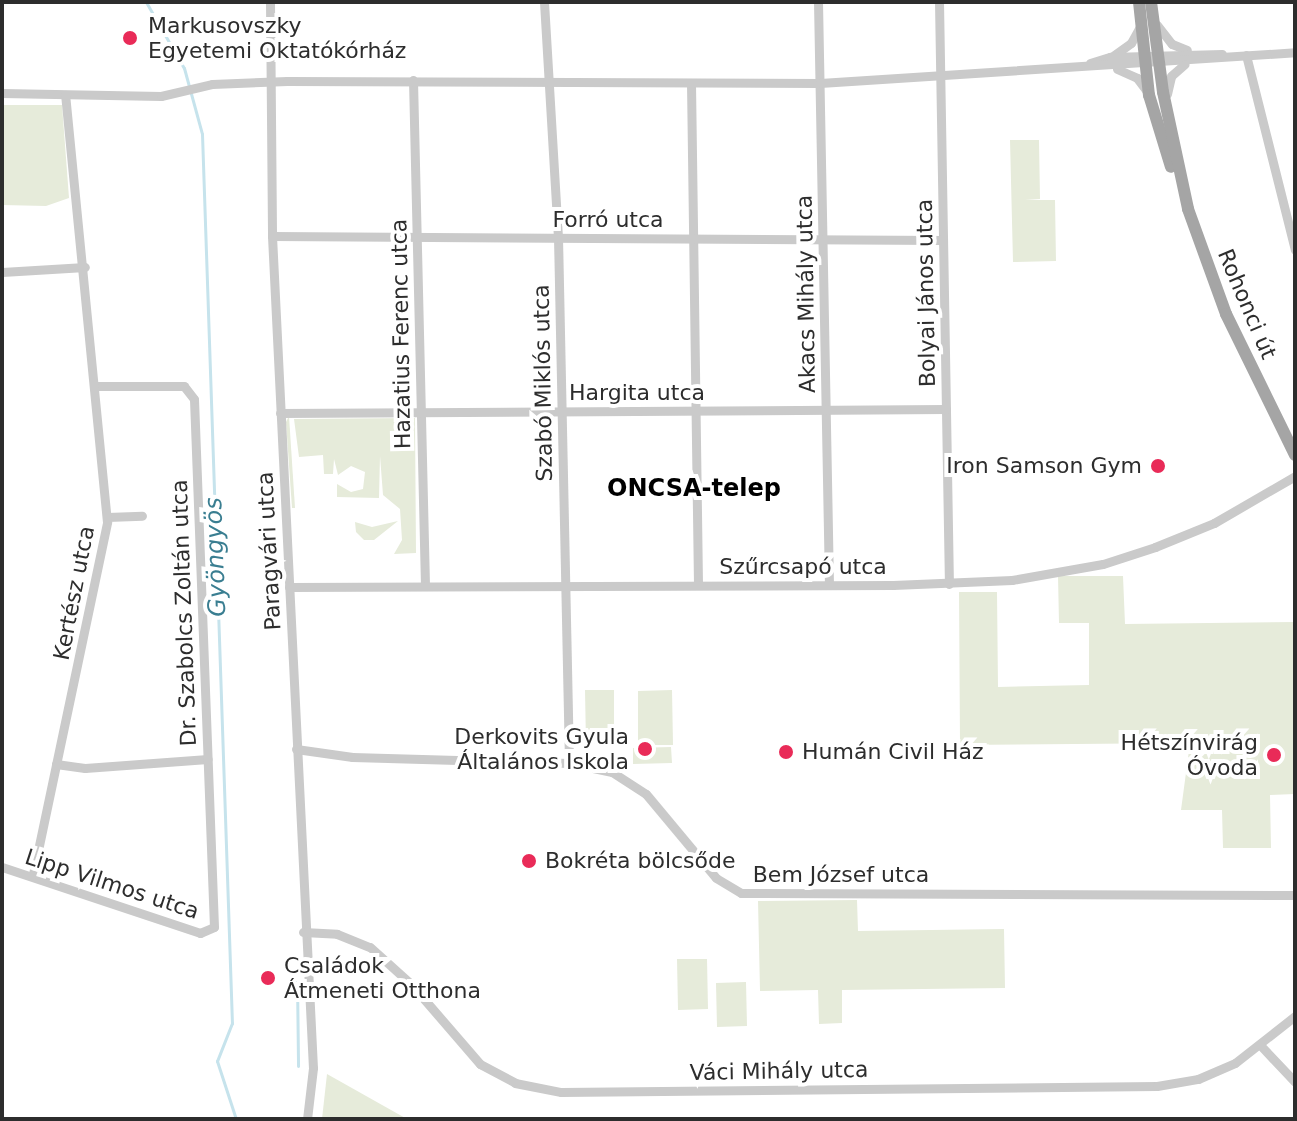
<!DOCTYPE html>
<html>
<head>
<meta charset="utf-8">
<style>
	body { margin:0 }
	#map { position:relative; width:1297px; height:1121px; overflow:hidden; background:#fff; font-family:"DejaVu Sans",sans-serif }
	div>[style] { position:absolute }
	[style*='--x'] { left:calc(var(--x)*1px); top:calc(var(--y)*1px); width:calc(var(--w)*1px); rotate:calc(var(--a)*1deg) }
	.green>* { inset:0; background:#e6ebda }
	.stream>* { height:3px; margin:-1.5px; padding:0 1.5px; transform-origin:1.5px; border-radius:1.5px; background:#c6e3ec }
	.minor>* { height:9px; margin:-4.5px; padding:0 4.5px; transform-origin:4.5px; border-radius:4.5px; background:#cacaca }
	.major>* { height:12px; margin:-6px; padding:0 6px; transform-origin:6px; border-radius:6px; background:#a5a5a5 }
	.dots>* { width:22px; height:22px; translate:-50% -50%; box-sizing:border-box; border:4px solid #fff; border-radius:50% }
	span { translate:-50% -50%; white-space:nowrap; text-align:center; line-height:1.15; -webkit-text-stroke:8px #fff; paint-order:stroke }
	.poi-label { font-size:22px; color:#2d2d2d }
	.left { translate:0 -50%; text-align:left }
	.right { translate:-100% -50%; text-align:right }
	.street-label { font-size:22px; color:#2d2d2d }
	.neighbourhood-label { font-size:24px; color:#000; font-weight:700 }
	.water-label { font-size:24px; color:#3a7e91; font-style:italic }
	.frame { position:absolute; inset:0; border:4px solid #2d2d2d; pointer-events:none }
</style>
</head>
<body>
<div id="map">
	<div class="green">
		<i style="clip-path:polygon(2px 105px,62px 105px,69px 198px,46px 206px,2px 205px)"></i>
		<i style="clip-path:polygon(1010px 140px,1039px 140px,1040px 199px,1025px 200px,1055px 200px,1056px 261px,1013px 262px)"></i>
		<i style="clip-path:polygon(289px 416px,295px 508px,292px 508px,286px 422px)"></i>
		<i style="clip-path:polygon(415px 418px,416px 553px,394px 554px,402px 540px,400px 509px,383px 495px,380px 456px,379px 498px,337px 497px,337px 484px,351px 492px,363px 489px,365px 472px,351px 466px,338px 475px,334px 459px,333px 474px,324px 474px,323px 455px,299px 457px,294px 419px)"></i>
		<i style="clip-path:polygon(398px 521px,374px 540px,364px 540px,356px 532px,355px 522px,372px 527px)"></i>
		<i style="clip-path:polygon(1058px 576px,1123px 576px,1125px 624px,1295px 622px,1295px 794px,1270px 795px,1271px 848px,1223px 848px,1222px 810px,1181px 810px,1190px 743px,960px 745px,959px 592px,997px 592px,998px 687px,1089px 685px,1089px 623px,1059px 623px)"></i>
		<i style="clip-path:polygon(585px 690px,614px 690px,614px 744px,586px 744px)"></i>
		<i style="clip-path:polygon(672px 690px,673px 745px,638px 745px,638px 691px)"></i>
		<i style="clip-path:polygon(671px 747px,672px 763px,633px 764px,633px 748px)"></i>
		<i style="clip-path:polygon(857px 900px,858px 931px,1004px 929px,1005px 988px,842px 990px,842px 1023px,819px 1024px,818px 990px,760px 991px,758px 901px)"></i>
		<i style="clip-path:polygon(677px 959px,707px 959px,708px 1009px,678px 1010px)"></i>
		<i style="clip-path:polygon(746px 982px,747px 1026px,717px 1027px,716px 983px)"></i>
		<i style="clip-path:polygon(327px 1074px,407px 1119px,322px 1119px)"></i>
	</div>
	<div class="stream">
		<i style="--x:146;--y:2;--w:76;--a:60.1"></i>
		<i style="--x:184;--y:68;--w:68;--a:74.7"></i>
		<i style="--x:202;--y:134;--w:890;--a:88.07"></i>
		<i style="--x:232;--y:1023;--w:41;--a:111.5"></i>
		<i style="--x:217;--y:1061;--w:61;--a:71.9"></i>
		<i style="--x:297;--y:980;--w:86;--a:89.3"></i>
	</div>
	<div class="minor">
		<i style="--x:270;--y:2;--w:234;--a:89.5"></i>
		<i style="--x:272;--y:236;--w:833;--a:87.18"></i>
		<i style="--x:313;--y:1068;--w:51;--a:96.7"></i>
		<i style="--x:544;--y:2;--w:235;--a:86.6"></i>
		<i style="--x:558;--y:237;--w:526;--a:88.8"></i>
		<i style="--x:818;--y:2;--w:583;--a:88.92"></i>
		<i style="--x:939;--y:2;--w:582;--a:89.02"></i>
		<i style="--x:1157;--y:25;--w:24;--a:52"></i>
		<i style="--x:1172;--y:44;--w:16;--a:22"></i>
		<i style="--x:1246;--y:55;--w:201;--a:75.9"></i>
		<i style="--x:1113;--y:56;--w:22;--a:-36"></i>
		<i style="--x:1131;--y:43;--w:18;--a:-61"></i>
		<i style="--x:1090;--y:63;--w:21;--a:-17"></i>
		<i style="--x:1110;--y:57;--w:112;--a:-1.5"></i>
		<i style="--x:1117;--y:69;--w:22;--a:24"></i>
		<i style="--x:1137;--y:78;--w:15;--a:53"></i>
		<i style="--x:413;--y:80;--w:506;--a:88.64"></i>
		<i style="--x:691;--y:83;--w:501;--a:89.2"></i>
		<i style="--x:2;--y:93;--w:159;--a:1.1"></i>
		<i style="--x:161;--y:96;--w:52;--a:-13.2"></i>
		<i style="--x:212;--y:84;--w:75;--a:-2.3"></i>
		<i style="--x:287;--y:81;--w:533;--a:0.21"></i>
		<i style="--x:820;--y:83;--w:476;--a:-3.7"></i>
		<i style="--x:1167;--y:94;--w:18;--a:-77"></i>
		<i style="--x:1171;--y:76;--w:18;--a:-41"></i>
		<i style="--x:272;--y:236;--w:671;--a:0.34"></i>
		<i style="--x:2;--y:272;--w:83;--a:-3.4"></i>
		<i style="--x:280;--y:413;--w:666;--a:-0.34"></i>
		<i style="--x:107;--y:517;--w:35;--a:-2"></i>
		<i style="--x:289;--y:587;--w:604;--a:-0.19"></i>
		<i style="--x:893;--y:585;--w:119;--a:-2.4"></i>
		<i style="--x:1012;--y:580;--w:92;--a:-10"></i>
		<i style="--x:1103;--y:564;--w:55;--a:-18.1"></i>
		<i style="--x:1155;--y:547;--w:64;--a:-22.1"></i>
		<i style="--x:1214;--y:523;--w:94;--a:-30.1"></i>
		<i style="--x:296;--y:749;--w:57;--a:8.1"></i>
		<i style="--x:352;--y:757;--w:217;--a:1.6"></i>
		<i style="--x:569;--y:763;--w:44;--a:11.8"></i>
		<i style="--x:612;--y:772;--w:40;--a:32.9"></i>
		<i style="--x:646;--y:794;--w:109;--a:50.2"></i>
		<i style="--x:716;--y:878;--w:29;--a:31"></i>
		<i style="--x:741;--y:893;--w:554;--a:0.21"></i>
		<i style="--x:56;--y:764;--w:29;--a:8"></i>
		<i style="--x:85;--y:768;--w:123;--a:-4.2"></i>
		<i style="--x:2;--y:867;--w:209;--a:18.4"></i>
		<i style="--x:200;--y:933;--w:15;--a:-23"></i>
		<i style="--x:214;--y:927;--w:528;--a:-92.17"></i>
		<i style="--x:194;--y:399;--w:16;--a:-128"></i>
		<i style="--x:184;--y:386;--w:89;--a:180"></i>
		<i style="--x:33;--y:874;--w:360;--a:-78.1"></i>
		<i style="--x:107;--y:522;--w:429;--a:-95.6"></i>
		<i style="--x:303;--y:932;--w:34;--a:3"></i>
		<i style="--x:337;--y:934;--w:35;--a:22"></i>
		<i style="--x:370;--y:947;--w:55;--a:42.1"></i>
		<i style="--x:411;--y:984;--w:106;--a:49.2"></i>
		<i style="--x:480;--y:1064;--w:40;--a:28"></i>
		<i style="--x:515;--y:1083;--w:47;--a:11.1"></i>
		<i style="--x:561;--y:1092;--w:596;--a:-0.58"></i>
		<i style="--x:1157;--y:1086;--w:42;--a:-9.7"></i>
		<i style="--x:1198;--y:1079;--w:40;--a:-23.4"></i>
		<i style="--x:1235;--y:1063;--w:76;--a:-38.1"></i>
		<i style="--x:1262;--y:1047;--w:48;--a:46.7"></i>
	</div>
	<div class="major">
		<i style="--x:1139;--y:2;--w:94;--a:83.9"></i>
		<i style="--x:1149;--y:95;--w:75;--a:73"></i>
		<i style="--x:1151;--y:2;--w:91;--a:82.4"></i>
		<i style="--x:1163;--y:92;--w:120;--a:77.9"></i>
		<i style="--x:1188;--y:209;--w:112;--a:70.1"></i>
		<i style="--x:1226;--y:314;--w:157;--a:63.9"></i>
	</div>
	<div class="dots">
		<i style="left:130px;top:38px;background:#e92b58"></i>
		<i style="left:1158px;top:466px;background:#e92b58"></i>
		<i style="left:645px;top:749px;background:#e92b58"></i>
		<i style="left:786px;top:752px;background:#e92b58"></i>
		<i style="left:1274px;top:755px;background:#e92b58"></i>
		<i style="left:529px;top:861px;background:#e92b58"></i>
		<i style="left:268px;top:978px;background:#e92b58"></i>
	</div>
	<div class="poi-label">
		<span class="left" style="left:148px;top:38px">Markusovszky<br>Egyetemi Oktatókórház</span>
		<span class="right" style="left:1142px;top:466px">Iron Samson Gym</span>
		<span class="right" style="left:629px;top:749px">Derkovits Gyula<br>Általános Iskola</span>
		<span class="right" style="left:1258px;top:755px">Hétszínvirág<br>Óvoda</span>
		<span class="left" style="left:802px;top:752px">Humán Civil Ház</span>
		<span class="left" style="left:545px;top:861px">Bokréta bölcsőde</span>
		<span class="left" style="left:284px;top:978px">Családok<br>Átmeneti Otthona</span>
	</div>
	<div class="street-label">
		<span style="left:608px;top:220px">Forró utca</span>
		<span style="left:926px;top:293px;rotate:-91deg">Bolyai János utca</span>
		<span style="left:806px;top:294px;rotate:-91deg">Akacs Mihály utca</span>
		<span style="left:1247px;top:304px;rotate:67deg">Rohonci út</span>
		<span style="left:401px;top:334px;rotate:-91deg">Hazatius Ferenc utca</span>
		<span style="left:543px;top:383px;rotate:-91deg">Szabó Miklós utca</span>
		<span style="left:637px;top:393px">Hargita utca</span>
		<span style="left:269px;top:551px;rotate:-93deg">Paragvári utca</span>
		<span style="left:803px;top:567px">Szűrcsapó utca</span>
		<span style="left:74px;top:593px;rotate:-79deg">Kertész utca</span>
		<span style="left:184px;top:613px;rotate:-92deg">Dr. Szabolcs Zoltán utca</span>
		<span style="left:841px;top:875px">Bem József utca</span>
		<span style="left:112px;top:884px;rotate:18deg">Lipp Vilmos utca</span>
		<span style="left:779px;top:1071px;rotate:-1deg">Váci Mihály utca</span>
	</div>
	<div class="neighbourhood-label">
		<span style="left:694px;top:489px">ONCSA-telep</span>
	</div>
	<div class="water-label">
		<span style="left:216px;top:557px;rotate:-92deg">Gyöngyös</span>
	</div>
	<div class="frame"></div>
</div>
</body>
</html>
